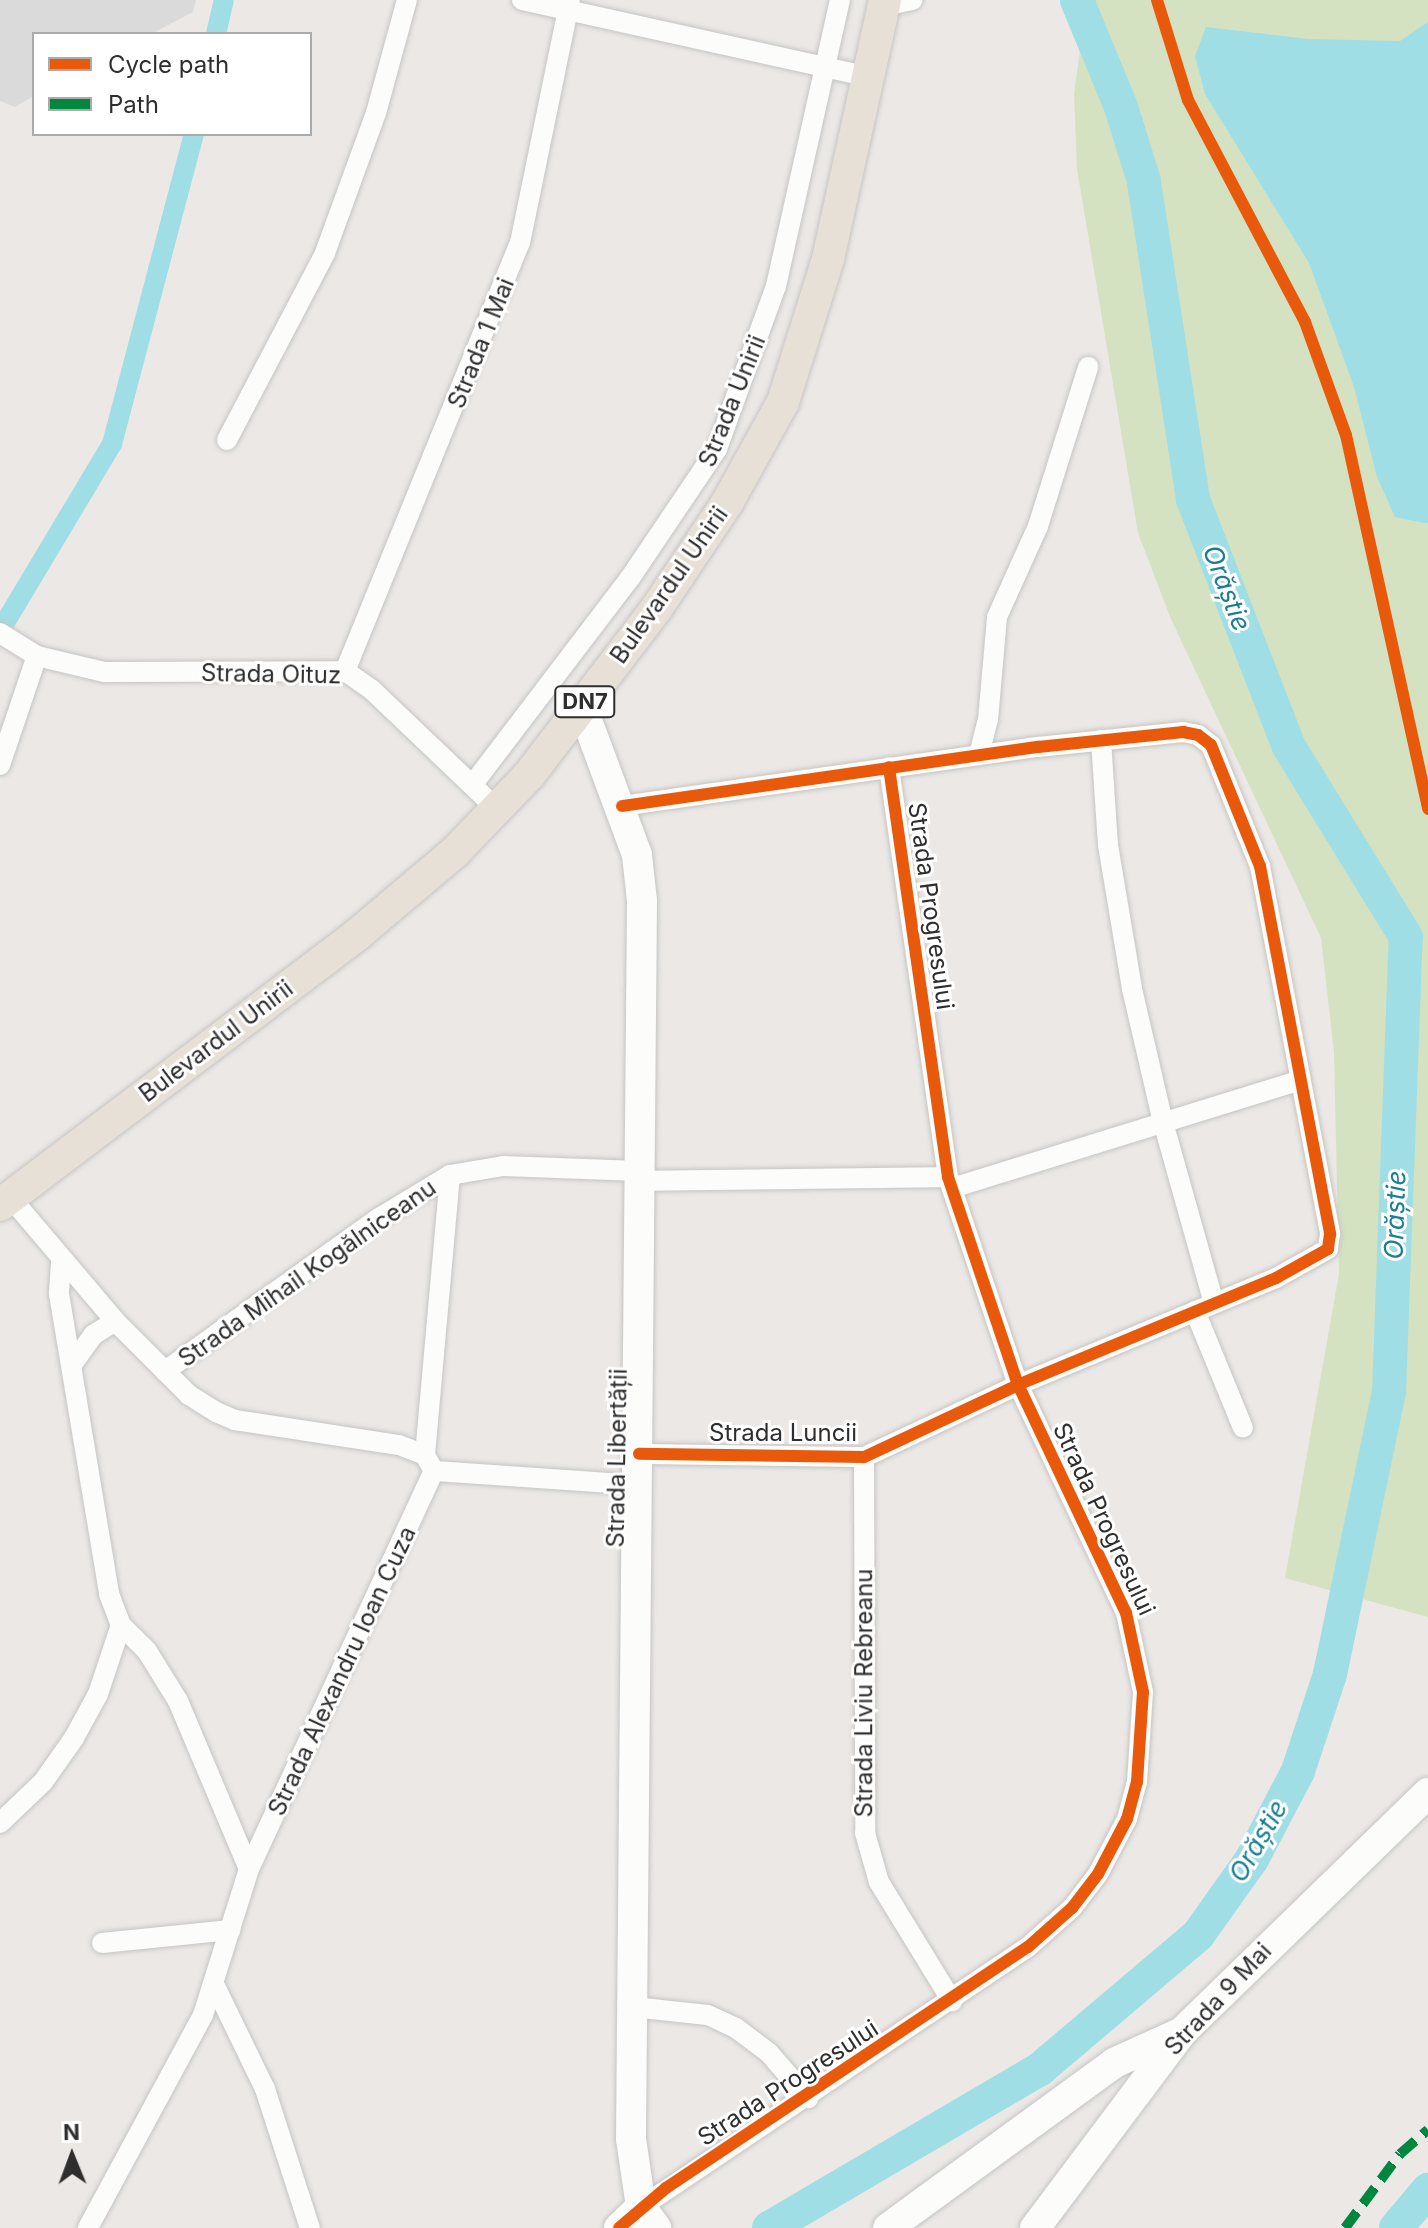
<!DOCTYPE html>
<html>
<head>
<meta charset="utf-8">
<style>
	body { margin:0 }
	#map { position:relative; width:1428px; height:2228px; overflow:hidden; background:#ebe8e5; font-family:Inter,sans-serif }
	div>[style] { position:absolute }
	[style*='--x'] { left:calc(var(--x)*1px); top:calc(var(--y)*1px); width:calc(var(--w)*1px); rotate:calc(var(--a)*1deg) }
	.industrial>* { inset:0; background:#dbdadb }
	.green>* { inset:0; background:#d4e2c1 }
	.water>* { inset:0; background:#a0dee5 }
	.canal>* { height:20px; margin:-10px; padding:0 10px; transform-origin:10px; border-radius:10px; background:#a0dee5 }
	.river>* { height:34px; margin:-17px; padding:0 17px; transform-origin:17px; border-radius:17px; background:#a0dee5 }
	.roads { filter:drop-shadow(0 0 2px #c5c5c5) drop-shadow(0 0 2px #c5c5c5) }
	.street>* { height:20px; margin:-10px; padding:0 10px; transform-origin:10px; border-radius:10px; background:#fcfcfb }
	.secondary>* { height:30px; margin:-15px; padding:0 15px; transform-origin:15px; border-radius:15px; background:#fcfcfb }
	.primary>* { height:32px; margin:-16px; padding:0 16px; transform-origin:16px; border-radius:16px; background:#e7e0d7 }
	.quiet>* { height:10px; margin-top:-5px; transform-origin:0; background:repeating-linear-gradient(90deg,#00873e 0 20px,transparent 0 30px) }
	.cycleway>* { height:12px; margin:-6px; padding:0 6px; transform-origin:6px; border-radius:6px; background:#e8590c }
	span { translate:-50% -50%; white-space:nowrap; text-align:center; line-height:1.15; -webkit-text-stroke:6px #fff; paint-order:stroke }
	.shield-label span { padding:2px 6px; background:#fff; border:2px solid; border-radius:6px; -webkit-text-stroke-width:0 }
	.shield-label { font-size:22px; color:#2e2e2e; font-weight:700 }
	.street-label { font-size:24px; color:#2e2e2e }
	.water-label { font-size:26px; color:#1b7e95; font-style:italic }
	.legend { position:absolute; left:32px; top:32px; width:280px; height:104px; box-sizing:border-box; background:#fff; border:2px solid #ababab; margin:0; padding:10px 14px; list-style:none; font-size:24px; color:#2e2e2e }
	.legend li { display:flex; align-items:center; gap:16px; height:40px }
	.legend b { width:40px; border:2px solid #ababab }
	.north { position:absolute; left:32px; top:2116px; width:80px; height:80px; -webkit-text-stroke:6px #fff; paint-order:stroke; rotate:359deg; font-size:22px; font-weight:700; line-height:32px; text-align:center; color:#2e2e2e }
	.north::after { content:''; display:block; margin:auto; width:28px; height:36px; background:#2e2e2e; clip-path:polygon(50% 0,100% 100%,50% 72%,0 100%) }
</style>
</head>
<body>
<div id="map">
	<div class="industrial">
		<i style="clip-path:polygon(0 0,196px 0,193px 12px,151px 34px,34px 34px,34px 96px,15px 107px,0 101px)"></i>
	</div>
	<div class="green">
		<i style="clip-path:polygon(1087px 0,1428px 0,1428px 1617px,1285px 1578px,1339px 1274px,1334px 1052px,1321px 938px,1171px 619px,1138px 533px,1077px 169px,1074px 94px)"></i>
	</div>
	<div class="water">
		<i style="clip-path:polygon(1428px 22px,1428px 523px,1424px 523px,1395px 517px,1377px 477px,1354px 387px,1309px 263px,1205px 94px,1195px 56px,1206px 27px,1308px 39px,1400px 41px)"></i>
	</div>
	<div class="canal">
		<i style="--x:216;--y:34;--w:35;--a:-77"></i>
		<i style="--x:0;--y:631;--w:218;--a:-59.1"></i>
		<i style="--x:112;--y:444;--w:321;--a:-75.2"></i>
	</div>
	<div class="river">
		<i style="--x:769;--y:2228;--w:314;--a:-30.4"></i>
		<i style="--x:1040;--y:2069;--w:207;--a:-40.3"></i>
		<i style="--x:1198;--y:1935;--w:93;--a:-54.6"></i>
		<i style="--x:1252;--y:1859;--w:99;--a:-62.4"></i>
		<i style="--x:1298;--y:1771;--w:102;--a:-71.7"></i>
		<i style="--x:1330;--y:1674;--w:288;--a:-78.2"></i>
		<i style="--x:1389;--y:1392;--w:455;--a:-87.9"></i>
		<i style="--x:1406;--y:937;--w:223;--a:-121.6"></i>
		<i style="--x:1289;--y:747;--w:266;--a:-111.2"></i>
		<i style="--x:1193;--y:499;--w:322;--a:-98.8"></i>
		<i style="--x:1144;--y:181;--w:77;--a:-107.3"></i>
		<i style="--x:1121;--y:107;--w:116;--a:-112.4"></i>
		<i style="--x:1396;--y:2228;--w:50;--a:-49.9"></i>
	</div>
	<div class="roads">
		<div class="street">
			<i style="--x:522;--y:0;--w:355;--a:12.5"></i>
			<i style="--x:884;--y:6;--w:29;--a:-12"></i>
			<i style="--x:227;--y:440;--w:211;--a:-62.3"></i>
			<i style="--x:325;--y:253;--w:149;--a:-70"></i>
			<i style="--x:376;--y:113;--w:117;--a:-74.7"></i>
			<i style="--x:0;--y:633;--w:44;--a:31.9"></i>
			<i style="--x:37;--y:656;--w:69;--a:13.4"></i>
			<i style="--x:104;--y:672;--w:241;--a:-0.2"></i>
			<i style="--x:345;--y:671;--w:33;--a:35"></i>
			<i style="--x:372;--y:690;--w:174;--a:43.6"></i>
			<i style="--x:345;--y:671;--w:462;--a:-67.8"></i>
			<i style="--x:520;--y:243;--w:248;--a:-78.4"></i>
			<i style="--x:1101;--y:740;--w:105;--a:86.2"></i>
			<i style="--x:1108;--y:845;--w:146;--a:80.5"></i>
			<i style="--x:1132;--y:989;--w:137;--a:76.9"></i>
			<i style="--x:1163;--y:1122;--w:188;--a:74.3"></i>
			<i style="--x:979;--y:755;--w:36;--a:-76"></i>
			<i style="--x:988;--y:720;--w:103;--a:-85"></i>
			<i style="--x:997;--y:617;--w:100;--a:-65.7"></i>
			<i style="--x:1038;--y:526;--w:167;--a:-72.5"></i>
			<i style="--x:0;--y:765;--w:115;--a:-71.3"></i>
			<i style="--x:473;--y:784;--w:259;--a:-52.7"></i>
			<i style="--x:630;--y:578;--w:156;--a:-56"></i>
			<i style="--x:717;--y:449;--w:173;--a:-70.1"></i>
			<i style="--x:776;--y:286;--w:293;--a:-77.4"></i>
			<i style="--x:622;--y:806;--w:420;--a:-8.1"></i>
			<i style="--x:1038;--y:747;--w:146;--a:-5.9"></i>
			<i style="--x:1183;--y:732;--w:15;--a:11"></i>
			<i style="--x:1198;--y:735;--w:16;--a:38"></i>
			<i style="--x:1211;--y:745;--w:131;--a:68"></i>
			<i style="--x:1260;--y:866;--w:375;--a:79.2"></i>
			<i style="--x:1330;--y:1234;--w:15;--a:98"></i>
			<i style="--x:1328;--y:1249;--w:60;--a:150.9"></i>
			<i style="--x:1276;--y:1278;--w:279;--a:157.5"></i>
			<i style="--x:1018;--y:1385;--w:170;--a:154.9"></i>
			<i style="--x:864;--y:1457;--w:225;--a:-179.2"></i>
			<i style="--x:639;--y:1181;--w:309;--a:-0.7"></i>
			<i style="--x:952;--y:1188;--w:361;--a:-17.2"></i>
			<i style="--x:10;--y:1197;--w:162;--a:49.7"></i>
			<i style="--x:115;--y:1321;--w:105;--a:45"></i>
			<i style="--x:189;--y:1395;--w:32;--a:32"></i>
			<i style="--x:216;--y:1412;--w:21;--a:23"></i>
			<i style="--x:235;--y:1420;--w:166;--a:8.7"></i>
			<i style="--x:399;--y:1445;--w:28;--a:21"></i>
			<i style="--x:425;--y:1455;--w:18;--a:61"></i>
			<i style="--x:434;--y:1471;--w:205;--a:3.9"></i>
			<i style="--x:61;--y:1263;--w:31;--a:94"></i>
			<i style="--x:59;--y:1294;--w:304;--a:80.5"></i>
			<i style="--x:109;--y:1594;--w:33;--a:69"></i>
			<i style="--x:121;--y:1625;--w:37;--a:45"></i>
			<i style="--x:147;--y:1651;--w:59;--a:58.2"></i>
			<i style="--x:178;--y:1701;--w:182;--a:67.1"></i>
			<i style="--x:249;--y:1869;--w:153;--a:107.5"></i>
			<i style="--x:203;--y:2015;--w:242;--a:118.4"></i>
			<i style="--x:1195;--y:1311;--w:126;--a:67.7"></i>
			<i style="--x:73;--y:1363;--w:34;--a:-54"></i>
			<i style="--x:93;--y:1335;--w:26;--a:-32"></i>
			<i style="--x:165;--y:1371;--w:263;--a:-35.6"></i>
			<i style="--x:379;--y:1218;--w:83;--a:-31.2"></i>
			<i style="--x:450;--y:1175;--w:54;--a:-9.6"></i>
			<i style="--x:503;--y:1166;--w:136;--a:2.1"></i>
			<i style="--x:425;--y:1455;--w:281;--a:-84.9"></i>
			<i style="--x:864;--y:1457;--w:376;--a:89.8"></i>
			<i style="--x:865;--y:1833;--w:51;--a:74.1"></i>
			<i style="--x:879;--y:1882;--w:140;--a:58.5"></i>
			<i style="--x:0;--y:1823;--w:59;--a:-43.6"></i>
			<i style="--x:43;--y:1782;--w:54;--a:-54.8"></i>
			<i style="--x:74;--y:1738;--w:50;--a:-61.4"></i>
			<i style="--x:98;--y:1694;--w:73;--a:-71.6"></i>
			<i style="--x:249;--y:1869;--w:439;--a:-65.1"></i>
			<i style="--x:102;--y:1943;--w:129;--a:-5.8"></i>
			<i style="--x:214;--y:1984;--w:117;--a:64.1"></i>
			<i style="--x:265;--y:2089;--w:146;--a:72.1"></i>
			<i style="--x:633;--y:2007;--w:75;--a:6.1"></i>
			<i style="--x:708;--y:2015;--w:31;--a:25"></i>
			<i style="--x:736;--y:2028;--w:41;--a:37.1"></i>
			<i style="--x:769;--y:2053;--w:60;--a:49.1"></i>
			<i style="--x:641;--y:2207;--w:466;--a:-33.9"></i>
			<i style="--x:1028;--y:1947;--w:59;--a:-41.6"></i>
			<i style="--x:1072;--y:1908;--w:43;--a:-52.6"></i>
			<i style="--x:1098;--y:1874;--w:62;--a:-62.2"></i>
			<i style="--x:1127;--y:1819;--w:38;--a:-75"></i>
			<i style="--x:1137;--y:1782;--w:90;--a:-86.2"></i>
			<i style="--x:1143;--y:1692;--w:81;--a:-102.1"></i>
			<i style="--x:1126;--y:1613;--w:252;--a:-115.3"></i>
			<i style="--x:1018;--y:1385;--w:219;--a:-108.6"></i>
			<i style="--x:948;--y:1177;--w:414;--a:-98.2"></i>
		</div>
		<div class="secondary">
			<i style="--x:582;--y:707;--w:158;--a:69.6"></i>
			<i style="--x:637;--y:855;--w:46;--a:83.8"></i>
			<i style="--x:642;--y:901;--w:1238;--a:90.51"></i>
			<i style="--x:631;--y:2139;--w:69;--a:81.6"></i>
			<i style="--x:641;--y:2207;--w:26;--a:54"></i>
			<i style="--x:619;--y:2228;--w:30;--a:-44"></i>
			<i style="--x:888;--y:2228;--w:280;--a:-36.1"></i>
			<i style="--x:1114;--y:2063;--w:72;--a:-24.4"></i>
			<i style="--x:1035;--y:2228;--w:245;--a:-53.1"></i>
			<i style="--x:1182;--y:2032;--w:343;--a:-44.2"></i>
		</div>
		<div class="primary">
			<i style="--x:0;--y:1205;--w:449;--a:-37.1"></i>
			<i style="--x:358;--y:934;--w:127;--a:-40.2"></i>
			<i style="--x:455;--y:852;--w:108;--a:-46.1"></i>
			<i style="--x:530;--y:774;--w:208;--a:-52.6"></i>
			<i style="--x:656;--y:609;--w:128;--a:-56.2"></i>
			<i style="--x:727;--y:503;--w:115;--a:-61"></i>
			<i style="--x:783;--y:402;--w:150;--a:-72.5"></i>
			<i style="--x:828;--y:259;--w:265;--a:-77.6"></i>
		</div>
	</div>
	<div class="quiet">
		<i style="--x:1345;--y:2228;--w:92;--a:-53.4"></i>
		<i style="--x:1400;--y:2154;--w:37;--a:-41"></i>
	</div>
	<div class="cycleway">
		<i style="--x:1157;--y:0;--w:105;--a:72.8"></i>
		<i style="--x:1188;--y:100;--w:251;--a:62.2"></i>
		<i style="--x:1305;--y:322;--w:120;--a:70.1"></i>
		<i style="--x:1346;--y:435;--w:383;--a:77.6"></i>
		<i style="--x:622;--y:806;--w:420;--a:-8.1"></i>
		<i style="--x:1038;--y:747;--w:146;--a:-5.9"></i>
		<i style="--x:1183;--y:732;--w:15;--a:11"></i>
		<i style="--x:1198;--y:735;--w:16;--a:38"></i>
		<i style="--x:1211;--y:745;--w:131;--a:68"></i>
		<i style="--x:1260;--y:866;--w:375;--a:79.2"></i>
		<i style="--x:1330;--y:1234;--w:15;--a:98"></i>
		<i style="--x:1328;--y:1249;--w:60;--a:150.9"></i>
		<i style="--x:1276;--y:1278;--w:279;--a:157.5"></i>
		<i style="--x:1018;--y:1385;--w:170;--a:154.9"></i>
		<i style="--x:864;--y:1457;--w:225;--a:-179.2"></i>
		<i style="--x:619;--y:2228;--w:62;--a:-40.4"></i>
		<i style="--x:666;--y:2188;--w:435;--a:-33.7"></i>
		<i style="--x:1028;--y:1947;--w:59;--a:-41.6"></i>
		<i style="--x:1072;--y:1908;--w:43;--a:-52.6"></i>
		<i style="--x:1098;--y:1874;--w:62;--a:-62.2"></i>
		<i style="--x:1127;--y:1819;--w:38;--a:-75"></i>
		<i style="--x:1137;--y:1782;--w:90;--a:-86.2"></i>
		<i style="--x:1143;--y:1692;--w:81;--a:-102.1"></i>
		<i style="--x:1126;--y:1613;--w:252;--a:-115.3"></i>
		<i style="--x:1018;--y:1385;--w:219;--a:-108.6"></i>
		<i style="--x:948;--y:1177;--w:414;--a:-98.2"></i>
	</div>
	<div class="shield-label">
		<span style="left:585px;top:702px">DN7</span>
	</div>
	<div class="street-label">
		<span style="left:481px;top:343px;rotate:-68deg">Strada 1 Mai</span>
		<span style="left:732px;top:401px;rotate:-68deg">Strada Unirii</span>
		<span style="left:669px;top:585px;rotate:-55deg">Bulevardul Unirii</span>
		<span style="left:271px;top:674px;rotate:1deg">Strada Oituz</span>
		<span style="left:931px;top:906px;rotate:82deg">Strada Progresului</span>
		<span style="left:216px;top:1041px;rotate:-37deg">Bulevardul Unirii</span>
		<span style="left:307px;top:1273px;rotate:-35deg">Strada Mihail Kogălniceanu</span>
		<span style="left:783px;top:1433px">Strada Luncii</span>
		<span style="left:617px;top:1458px;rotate:-89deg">Strada Libertății</span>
		<span style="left:1104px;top:1519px;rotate:65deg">Strada Progresului</span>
		<span style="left:342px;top:1671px;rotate:-65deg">Strada Alexandru Ioan Cuza</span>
		<span style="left:864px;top:1693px;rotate:-90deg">Strada Liviu Rebreanu</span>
		<span style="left:1218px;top:1999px;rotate:-47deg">Strada 9 Mai</span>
		<span style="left:788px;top:2083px;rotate:-33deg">Strada Progresului</span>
	</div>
	<div class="water-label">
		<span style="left:1227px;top:588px;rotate:69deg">Orăștie</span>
		<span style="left:1395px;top:1215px;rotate:-88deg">Orăștie</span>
		<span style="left:1258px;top:1841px;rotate:-60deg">Orăștie</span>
	</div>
	<ul class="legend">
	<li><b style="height:10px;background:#e8590c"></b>Cycle path</li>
	<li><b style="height:10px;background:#00873e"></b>Path</li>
	</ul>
	<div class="north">N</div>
</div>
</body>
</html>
